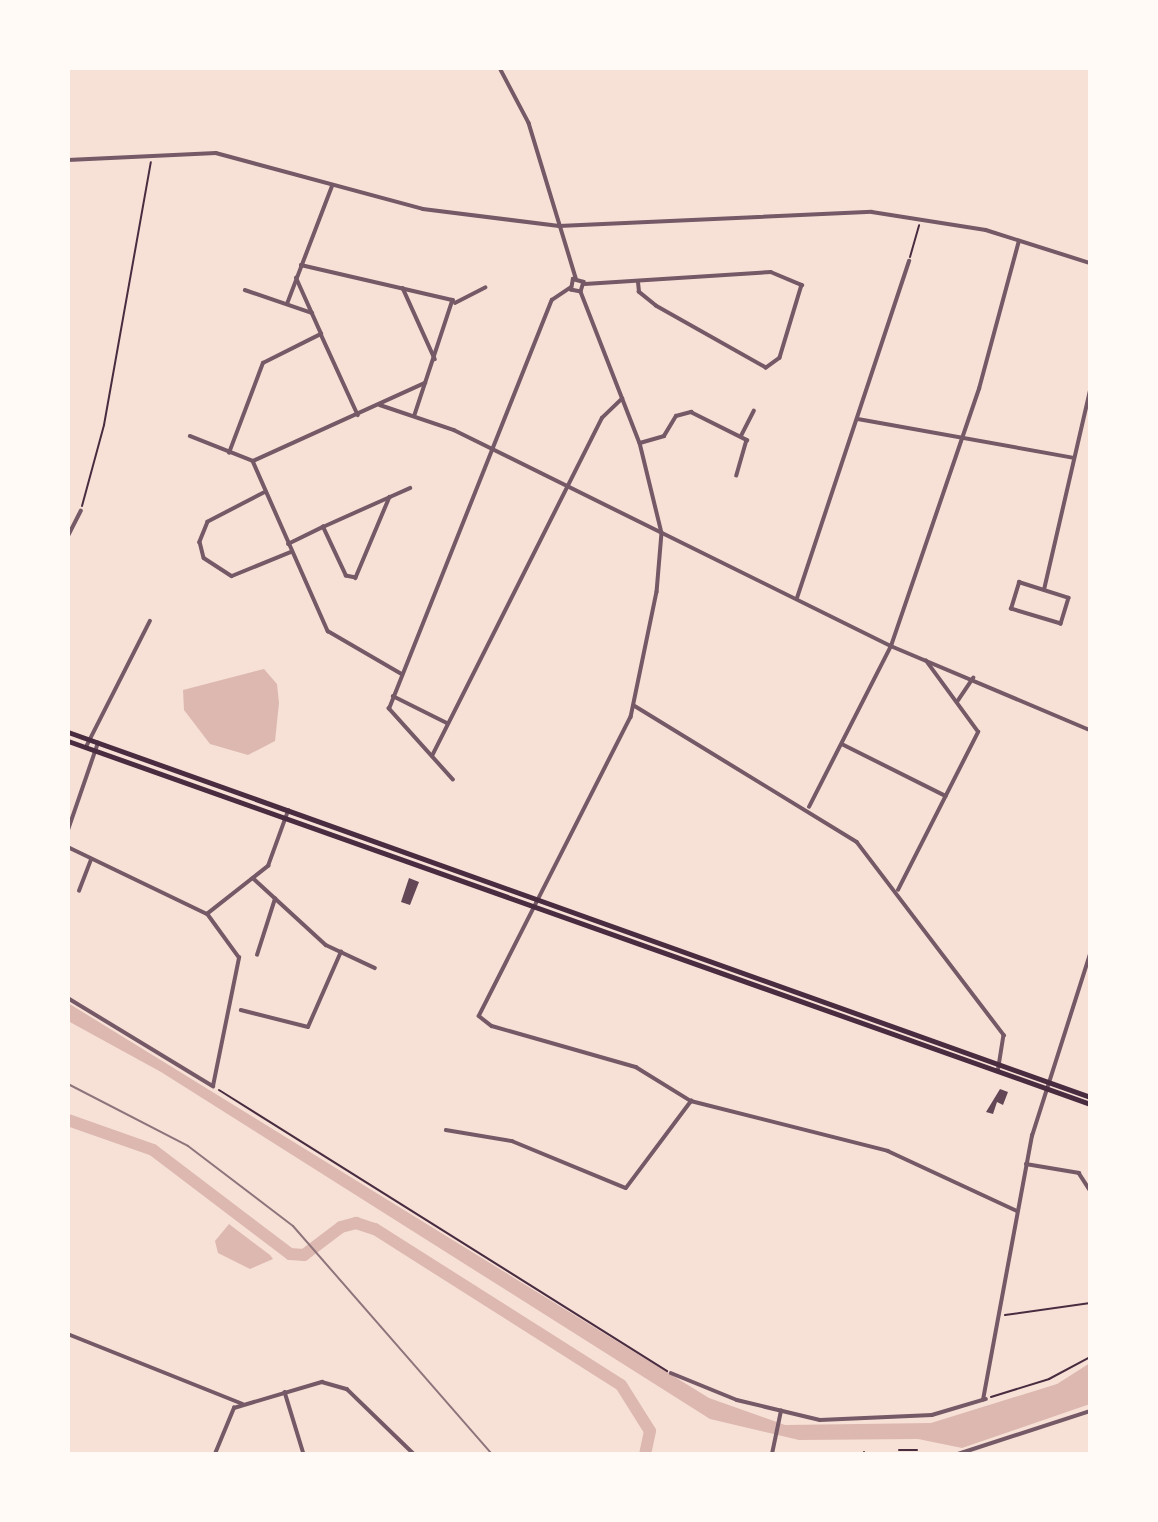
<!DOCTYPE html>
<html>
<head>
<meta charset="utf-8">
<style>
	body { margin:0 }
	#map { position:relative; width:1158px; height:1522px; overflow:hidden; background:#f7e1d7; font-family:Bitter,serif }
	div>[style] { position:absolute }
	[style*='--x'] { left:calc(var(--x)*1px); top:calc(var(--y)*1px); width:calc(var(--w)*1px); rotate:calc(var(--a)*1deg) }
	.water>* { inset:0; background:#dcb8b0 }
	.river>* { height:12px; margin:-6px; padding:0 6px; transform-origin:6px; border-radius:6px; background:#dcb8b0 }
	.building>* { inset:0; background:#644757 }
	.path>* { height:2px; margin:-1px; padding:0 1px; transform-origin:1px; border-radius:1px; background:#4a2c40 }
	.minor>* { height:3.5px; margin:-1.75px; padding:0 1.75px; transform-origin:1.75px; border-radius:1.75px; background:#755966 }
	.primary>* { height:5px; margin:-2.5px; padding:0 2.5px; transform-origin:2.5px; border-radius:2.5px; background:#4a2c40 }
	.rail>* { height:2px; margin:-1px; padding:0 1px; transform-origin:1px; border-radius:1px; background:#8f747c }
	span { translate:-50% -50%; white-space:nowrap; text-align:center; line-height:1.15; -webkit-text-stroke:7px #fffaf5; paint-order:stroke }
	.frame { position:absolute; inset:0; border:70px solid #fffaf5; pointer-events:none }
</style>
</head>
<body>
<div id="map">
	<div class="water">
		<i style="clip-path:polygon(264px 669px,277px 684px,279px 703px,275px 741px,248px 755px,210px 744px,184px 710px,183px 690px)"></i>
		<i style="clip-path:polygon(68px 1003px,709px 1398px,785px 1425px,931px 1423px,1057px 1384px,1090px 1363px,1090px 1404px,962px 1448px,918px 1439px,799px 1440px,710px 1419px,161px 1072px,68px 1021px)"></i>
		<i style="clip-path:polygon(229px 1224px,270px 1255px,273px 1259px,250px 1269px,218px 1253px,215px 1241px)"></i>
	</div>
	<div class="river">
		<i style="--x:68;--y:1120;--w:90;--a:19.4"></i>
		<i style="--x:153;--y:1150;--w:172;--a:37.2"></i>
		<i style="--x:290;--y:1254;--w:14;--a:4"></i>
		<i style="--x:304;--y:1255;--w:46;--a:-37.1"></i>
		<i style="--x:341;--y:1227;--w:16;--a:-15"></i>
		<i style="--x:356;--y:1223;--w:20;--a:18"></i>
		<i style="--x:375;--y:1229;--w:291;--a:32.4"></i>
		<i style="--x:621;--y:1385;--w:54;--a:57.8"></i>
		<i style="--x:650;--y:1431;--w:24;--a:102"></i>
	</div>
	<div class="building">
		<i style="clip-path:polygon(409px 878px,419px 882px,410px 905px,401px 902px)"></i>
		<i style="clip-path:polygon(1000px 1089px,1008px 1092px,1003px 1105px,997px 1102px,993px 1114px,986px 1112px)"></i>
	</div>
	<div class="path">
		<i style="--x:910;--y:257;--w:33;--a:-74"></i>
		<i style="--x:82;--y:506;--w:84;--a:-74.8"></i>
		<i style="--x:104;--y:425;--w:267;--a:-79.9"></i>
		<i style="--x:219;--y:1090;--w:529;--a:32.1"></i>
		<i style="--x:1005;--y:1315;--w:86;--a:-8"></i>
		<i style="--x:991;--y:1397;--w:61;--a:-17.2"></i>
		<i style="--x:1049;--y:1379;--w:47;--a:-28.2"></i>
		<i style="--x:899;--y:1450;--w:18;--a:0"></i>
		<i style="--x:864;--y:1452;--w:2;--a:90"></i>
	</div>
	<div class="minor">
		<i style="--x:500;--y:68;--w:62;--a:62.2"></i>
		<i style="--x:529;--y:123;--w:162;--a:73.1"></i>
		<i style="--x:68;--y:160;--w:148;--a:-2.7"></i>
		<i style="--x:216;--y:153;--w:214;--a:15.1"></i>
		<i style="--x:423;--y:209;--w:137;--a:7.1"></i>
		<i style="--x:559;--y:226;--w:313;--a:-2.6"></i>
		<i style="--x:872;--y:212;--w:115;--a:9"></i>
		<i style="--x:986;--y:230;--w:109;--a:17.6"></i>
		<i style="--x:301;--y:265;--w:156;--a:13"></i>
		<i style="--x:453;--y:300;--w:121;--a:108.3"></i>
		<i style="--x:585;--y:284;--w:186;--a:-3.7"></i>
		<i style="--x:771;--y:272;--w:34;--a:23"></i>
		<i style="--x:802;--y:285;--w:76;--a:106.8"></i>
		<i style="--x:780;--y:358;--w:17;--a:144"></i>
		<i style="--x:766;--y:368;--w:126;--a:-150.6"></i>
		<i style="--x:656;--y:306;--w:22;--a:-141"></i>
		<i style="--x:639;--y:292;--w:10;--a:-96"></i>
		<i style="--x:403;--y:288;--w:78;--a:65.7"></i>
		<i style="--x:245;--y:290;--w:71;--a:18.9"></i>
		<i style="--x:581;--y:292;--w:10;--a:-169"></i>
		<i style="--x:571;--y:290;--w:11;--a:-80"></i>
		<i style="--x:573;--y:279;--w:11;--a:15"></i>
		<i style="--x:584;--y:282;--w:10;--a:107"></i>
		<i style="--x:581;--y:292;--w:162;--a:68.7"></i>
		<i style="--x:640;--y:443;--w:93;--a:76.3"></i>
		<i style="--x:662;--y:533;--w:59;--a:94.8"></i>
		<i style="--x:657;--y:592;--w:128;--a:101.7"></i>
		<i style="--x:631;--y:717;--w:335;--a:116.9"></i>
		<i style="--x:479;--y:1016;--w:16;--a:38"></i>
		<i style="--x:492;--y:1026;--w:150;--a:15.9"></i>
		<i style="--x:636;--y:1067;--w:65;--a:31.7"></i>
		<i style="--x:691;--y:1101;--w:203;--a:14.2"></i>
		<i style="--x:888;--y:1151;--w:142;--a:24.9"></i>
		<i style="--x:455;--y:303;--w:34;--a:-27"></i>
		<i style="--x:287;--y:304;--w:126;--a:-69.1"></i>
		<i style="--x:321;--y:334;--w:89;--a:65.4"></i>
		<i style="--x:380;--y:405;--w:78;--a:18.7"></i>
		<i style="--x:454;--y:430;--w:487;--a:26.3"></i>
		<i style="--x:891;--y:646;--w:216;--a:22.9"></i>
		<i style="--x:858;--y:419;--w:219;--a:10.2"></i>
		<i style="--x:190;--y:436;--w:68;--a:21.6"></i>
		<i style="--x:253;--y:461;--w:189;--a:-24.4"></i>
		<i style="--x:741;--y:436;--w:28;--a:-63"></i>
		<i style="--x:640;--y:443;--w:25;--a:-16"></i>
		<i style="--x:664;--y:436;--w:23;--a:-59"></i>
		<i style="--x:676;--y:416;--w:16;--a:-15"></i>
		<i style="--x:691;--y:412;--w:63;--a:26.6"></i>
		<i style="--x:747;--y:440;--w:37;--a:106"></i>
		<i style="--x:229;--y:453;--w:96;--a:-69.3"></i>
		<i style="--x:263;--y:363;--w:65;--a:-26.6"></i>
		<i style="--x:321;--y:334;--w:61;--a:-114.1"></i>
		<i style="--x:253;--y:461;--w:186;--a:66.2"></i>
		<i style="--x:328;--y:631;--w:86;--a:30.2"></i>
		<i style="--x:264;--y:493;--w:63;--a:152.6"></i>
		<i style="--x:208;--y:522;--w:22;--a:112"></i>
		<i style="--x:200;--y:542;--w:16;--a:76"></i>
		<i style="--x:204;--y:558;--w:33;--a:33"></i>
		<i style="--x:232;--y:576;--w:64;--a:-22.1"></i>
		<i style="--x:390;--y:497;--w:22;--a:-24"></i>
		<i style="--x:68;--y:536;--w:28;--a:-63"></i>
		<i style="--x:288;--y:544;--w:39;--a:-26"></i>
		<i style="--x:323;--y:527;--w:73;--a:-24.1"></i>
		<i style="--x:390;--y:497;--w:88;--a:112.8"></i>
		<i style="--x:356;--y:578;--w:10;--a:-169"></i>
		<i style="--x:346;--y:576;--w:54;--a:-115.1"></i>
		<i style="--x:1019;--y:582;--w:52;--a:17.7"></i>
		<i style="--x:1069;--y:598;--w:27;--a:107"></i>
		<i style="--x:1061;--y:624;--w:52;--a:-163.3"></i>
		<i style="--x:1011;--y:609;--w:28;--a:-73"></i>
		<i style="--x:1044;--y:590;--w:205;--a:-77"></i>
		<i style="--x:797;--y:598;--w:355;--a:-71.6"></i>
		<i style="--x:393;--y:696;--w:60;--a:26.6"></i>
		<i style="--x:957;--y:702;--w:29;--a:-56"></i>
		<i style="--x:635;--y:706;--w:260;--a:31.5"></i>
		<i style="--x:857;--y:842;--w:243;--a:52.7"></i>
		<i style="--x:1004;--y:1035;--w:37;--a:99"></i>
		<i style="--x:842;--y:744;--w:116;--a:26.6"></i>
		<i style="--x:86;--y:747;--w:141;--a:-63.1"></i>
		<i style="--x:432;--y:756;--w:378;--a:-63.3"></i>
		<i style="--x:602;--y:418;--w:28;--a:-44"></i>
		<i style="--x:453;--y:780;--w:96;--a:-132"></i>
		<i style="--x:389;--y:709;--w:440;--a:-68.3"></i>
		<i style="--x:552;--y:300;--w:22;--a:-34"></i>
		<i style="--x:809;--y:807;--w:181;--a:-63"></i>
		<i style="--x:891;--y:646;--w:272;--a:-71.1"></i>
		<i style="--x:979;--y:389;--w:153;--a:-74.9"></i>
		<i style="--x:68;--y:830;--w:92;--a:-71"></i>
		<i style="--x:68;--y:847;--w:154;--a:25.7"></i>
		<i style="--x:207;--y:914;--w:78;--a:-38.2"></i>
		<i style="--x:268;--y:866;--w:59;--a:-70"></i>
		<i style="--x:253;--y:878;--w:99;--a:42.5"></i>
		<i style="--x:326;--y:945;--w:54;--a:25.1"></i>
		<i style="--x:898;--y:890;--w:177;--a:-63.1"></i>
		<i style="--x:978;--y:732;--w:88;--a:-126.2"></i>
		<i style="--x:79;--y:891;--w:34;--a:-69"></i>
		<i style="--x:257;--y:955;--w:59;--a:-72.2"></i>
		<i style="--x:68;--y:998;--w:170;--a:31.3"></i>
		<i style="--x:213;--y:1086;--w:131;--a:-78.5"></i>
		<i style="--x:239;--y:958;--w:54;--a:-126"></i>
		<i style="--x:241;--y:1010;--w:69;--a:14.2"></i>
		<i style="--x:308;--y:1027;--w:82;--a:-66.3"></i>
		<i style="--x:446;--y:1130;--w:67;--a:9.5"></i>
		<i style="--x:512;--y:1141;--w:123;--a:22.4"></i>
		<i style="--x:626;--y:1188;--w:109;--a:-53.2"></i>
		<i style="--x:1026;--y:1164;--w:54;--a:9.6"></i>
		<i style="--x:1079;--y:1173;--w:20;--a:57"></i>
		<i style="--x:68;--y:1334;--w:188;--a:21.8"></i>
		<i style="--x:671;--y:1373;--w:71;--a:22.2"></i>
		<i style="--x:737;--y:1400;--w:85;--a:13.5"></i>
		<i style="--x:820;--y:1420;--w:112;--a:-2.6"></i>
		<i style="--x:932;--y:1415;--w:56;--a:-16.5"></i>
		<i style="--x:285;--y:1392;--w:65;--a:73"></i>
		<i style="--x:983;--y:1400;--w:269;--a:-79.5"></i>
		<i style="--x:1032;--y:1136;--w:191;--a:-72.3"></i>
		<i style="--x:215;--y:1454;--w:50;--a:-67.6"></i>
		<i style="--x:234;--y:1408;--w:92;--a:-16.5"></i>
		<i style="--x:322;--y:1382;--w:26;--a:16"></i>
		<i style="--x:347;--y:1389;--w:93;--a:44.1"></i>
		<i style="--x:772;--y:1454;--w:44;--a:-78.2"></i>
		<i style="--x:920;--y:1454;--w:30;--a:0"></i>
		<i style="--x:958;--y:1454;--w:139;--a:-18"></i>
	</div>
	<div class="primary">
		<i style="--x:68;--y:732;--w:1085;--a:19.65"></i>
		<i style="--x:68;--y:741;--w:1085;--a:19.55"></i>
	</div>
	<div class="rail">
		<i style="--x:68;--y:1084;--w:135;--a:27.3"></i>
		<i style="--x:188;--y:1146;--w:132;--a:37.3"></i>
		<i style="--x:293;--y:1226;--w:303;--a:48.9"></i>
	</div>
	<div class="frame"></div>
</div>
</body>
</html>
